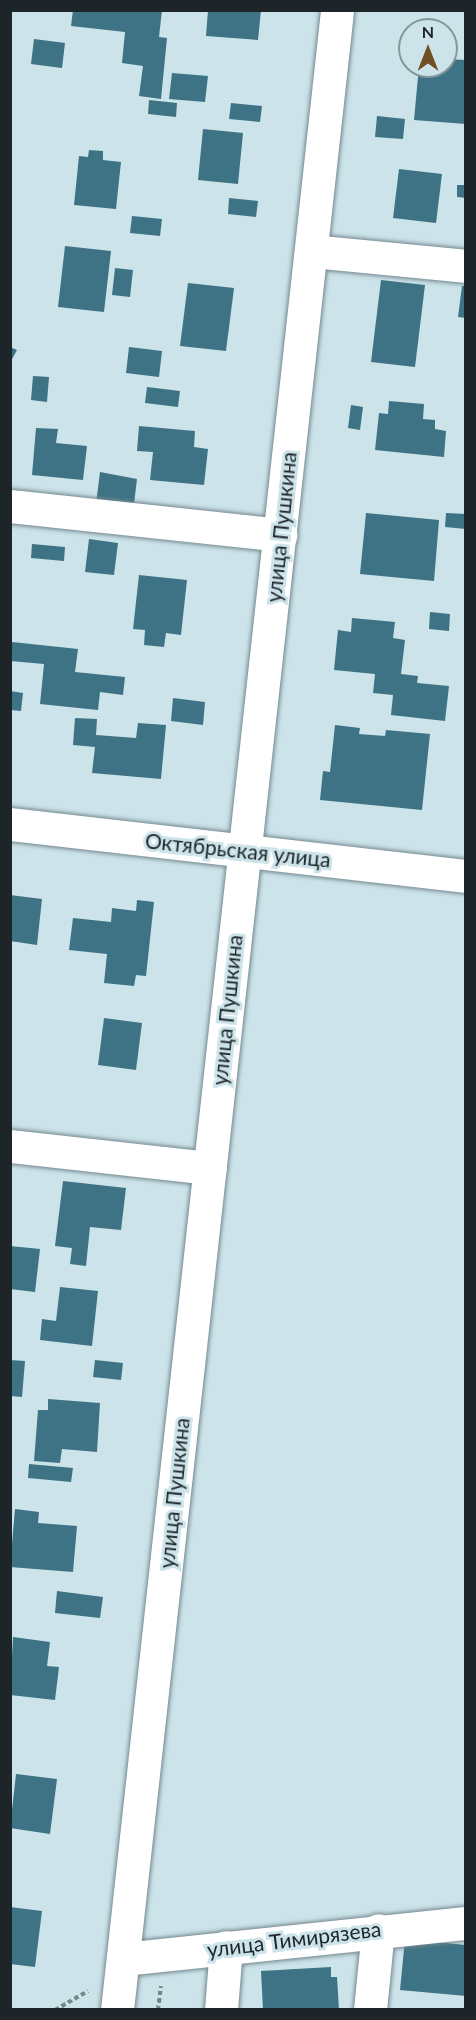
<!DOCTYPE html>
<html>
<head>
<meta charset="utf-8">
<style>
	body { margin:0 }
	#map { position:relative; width:476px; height:2020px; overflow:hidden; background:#cce3ea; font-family:Lato,sans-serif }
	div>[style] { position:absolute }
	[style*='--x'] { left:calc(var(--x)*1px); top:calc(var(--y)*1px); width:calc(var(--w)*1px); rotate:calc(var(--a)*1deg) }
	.building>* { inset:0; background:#3d7384 }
	.path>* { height:4px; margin-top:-2px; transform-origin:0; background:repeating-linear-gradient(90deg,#75858a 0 4.5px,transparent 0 7.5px) }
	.roads { filter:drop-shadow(0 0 2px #74888f) drop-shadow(0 0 2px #74888f) }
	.minor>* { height:33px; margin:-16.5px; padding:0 16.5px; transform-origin:16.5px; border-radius:16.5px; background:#fff }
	span { translate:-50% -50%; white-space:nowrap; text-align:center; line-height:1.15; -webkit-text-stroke:6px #cce3ea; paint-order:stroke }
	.street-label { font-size:21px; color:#1d2528 }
	.frame { position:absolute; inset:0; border:12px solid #1d2528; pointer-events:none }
	.north { position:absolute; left:398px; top:18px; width:60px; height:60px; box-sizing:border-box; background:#cce3ea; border:2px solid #86979c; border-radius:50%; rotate:0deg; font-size:16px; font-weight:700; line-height:24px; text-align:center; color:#1d2528 }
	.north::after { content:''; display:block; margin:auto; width:21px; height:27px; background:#705126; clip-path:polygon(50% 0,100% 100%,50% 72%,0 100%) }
</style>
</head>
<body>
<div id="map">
	<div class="building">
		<i style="clip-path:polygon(73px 10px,162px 10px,159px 37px,167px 38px,161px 99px,139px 96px,143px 66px,122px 63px,125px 32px,71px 26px)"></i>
		<i style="clip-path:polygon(208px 10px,261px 10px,258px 40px,206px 36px)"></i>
		<i style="clip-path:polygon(34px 39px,65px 43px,62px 68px,31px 64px)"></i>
		<i style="clip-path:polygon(446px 59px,466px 60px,466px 124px,414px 120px,419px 66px,446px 66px)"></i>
		<i style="clip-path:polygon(172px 73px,208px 76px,205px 102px,169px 99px)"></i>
		<i style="clip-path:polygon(149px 100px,177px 103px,176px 117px,148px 114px)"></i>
		<i style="clip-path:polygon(231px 103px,262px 106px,260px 122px,229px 119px)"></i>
		<i style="clip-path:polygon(377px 116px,405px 119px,403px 139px,375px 137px)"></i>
		<i style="clip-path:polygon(203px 129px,243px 133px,238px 184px,198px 180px)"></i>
		<i style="clip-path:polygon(89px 150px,103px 151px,103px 160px,121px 162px,116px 209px,74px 205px,79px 156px,88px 157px)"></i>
		<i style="clip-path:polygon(399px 169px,442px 174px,436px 223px,393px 218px)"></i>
		<i style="clip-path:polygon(457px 185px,466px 185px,466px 198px,457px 197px)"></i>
		<i style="clip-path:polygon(229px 198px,258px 201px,256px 217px,228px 214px)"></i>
		<i style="clip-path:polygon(132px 216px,162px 219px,160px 236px,130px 233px)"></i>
		<i style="clip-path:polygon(65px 246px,111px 251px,104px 312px,58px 307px)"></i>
		<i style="clip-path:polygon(115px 268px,133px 270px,130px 297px,112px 295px)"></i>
		<i style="clip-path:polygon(381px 280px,425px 285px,415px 367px,371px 362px)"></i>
		<i style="clip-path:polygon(188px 283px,234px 288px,226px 351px,180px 346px)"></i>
		<i style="clip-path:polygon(462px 286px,466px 286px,466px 318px,458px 317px)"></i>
		<i style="clip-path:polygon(10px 347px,17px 350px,10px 363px)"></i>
		<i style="clip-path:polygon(129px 347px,162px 351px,159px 377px,126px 373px)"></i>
		<i style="clip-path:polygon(33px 376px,49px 377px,47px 402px,31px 400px)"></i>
		<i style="clip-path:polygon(147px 387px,180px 391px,178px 407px,145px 403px)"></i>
		<i style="clip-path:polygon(389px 401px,424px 404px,423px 419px,435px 420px,435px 429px,446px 431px,444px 457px,375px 450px,379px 413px,388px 414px)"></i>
		<i style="clip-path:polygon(351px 405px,363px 407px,360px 430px,348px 428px)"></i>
		<i style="clip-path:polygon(139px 426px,195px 431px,194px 447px,208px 449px,204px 485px,150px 480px,153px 452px,137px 451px)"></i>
		<i style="clip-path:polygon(36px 428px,58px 429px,56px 443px,87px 446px,83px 480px,32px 475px)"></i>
		<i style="clip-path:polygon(100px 472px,137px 479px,134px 504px,96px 504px)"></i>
		<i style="clip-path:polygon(366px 513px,439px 520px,434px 581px,360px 574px)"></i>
		<i style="clip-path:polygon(446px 513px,466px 514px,466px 529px,445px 527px)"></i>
		<i style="clip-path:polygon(89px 539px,118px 543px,114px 575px,85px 572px)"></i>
		<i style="clip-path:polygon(32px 544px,65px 547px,64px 561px,31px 558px)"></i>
		<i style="clip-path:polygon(139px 575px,187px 580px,181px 635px,166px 633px,164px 647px,144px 645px,145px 630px,133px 629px)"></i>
		<i style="clip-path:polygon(430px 612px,450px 614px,449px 631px,429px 629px)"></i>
		<i style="clip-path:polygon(352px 618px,395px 622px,393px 638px,405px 640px,401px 674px,418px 676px,417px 683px,449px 686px,445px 721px,391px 715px,393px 695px,373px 693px,375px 674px,334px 670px,338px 630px,351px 632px)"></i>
		<i style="clip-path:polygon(12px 642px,78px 649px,75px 672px,125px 677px,123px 695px,100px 692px,98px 710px,40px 704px,44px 664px,10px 661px)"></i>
		<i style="clip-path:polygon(10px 691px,23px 693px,21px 711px,10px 710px)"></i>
		<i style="clip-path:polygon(173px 698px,205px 702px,203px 725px,171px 721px)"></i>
		<i style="clip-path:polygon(75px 718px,97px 719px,96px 735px,136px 738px,138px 723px,166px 725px,161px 779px,92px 773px,95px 747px,73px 745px)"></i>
		<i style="clip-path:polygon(335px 725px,360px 728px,359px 734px,385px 736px,386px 730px,430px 734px,422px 810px,320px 800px,323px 771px,330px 772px)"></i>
		<i style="clip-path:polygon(10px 895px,42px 899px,37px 945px,10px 941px)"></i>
		<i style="clip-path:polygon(137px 900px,154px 902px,146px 976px,136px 975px,134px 986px,104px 983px,107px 954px,69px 950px,73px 918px,111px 922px,112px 908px,136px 911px)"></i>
		<i style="clip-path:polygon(104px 1018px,142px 1023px,136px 1070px,98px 1065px)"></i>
		<i style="clip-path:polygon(63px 1181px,126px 1188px,121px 1230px,90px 1227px,86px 1266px,70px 1264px,72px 1248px,55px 1246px)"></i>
		<i style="clip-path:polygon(10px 1246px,40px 1249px,35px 1292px,10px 1289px)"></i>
		<i style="clip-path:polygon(60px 1287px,98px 1291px,92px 1346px,40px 1340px,42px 1319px,56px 1321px)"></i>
		<i style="clip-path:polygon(10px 1360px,25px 1361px,22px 1397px,10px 1396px)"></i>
		<i style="clip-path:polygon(95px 1360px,123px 1363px,121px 1380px,93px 1377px)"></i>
		<i style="clip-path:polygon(48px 1399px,100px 1403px,97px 1452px,62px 1449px,60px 1463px,34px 1461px,38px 1410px,48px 1410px)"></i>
		<i style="clip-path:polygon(29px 1464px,73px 1468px,71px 1482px,28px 1478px)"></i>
		<i style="clip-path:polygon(15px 1509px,39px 1512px,38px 1523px,77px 1526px,73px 1572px,10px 1567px)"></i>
		<i style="clip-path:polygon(57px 1591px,103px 1597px,100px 1618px,55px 1613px)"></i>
		<i style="clip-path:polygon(13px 1637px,50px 1642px,47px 1666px,59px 1667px,55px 1700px,10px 1695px)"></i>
		<i style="clip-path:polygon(16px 1774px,57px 1779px,50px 1834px,10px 1828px)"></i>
		<i style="clip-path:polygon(10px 1907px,42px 1911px,35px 1967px,10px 1964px)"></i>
		<i style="clip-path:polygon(405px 1939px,466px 1945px,466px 1996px,400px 1990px)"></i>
		<i style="clip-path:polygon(331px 1967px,331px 1977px,337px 1977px,339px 2010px,263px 2010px,261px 1971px)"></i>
	</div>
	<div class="path">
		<i style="--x:55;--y:2010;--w:38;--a:-30"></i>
		<i style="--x:158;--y:2010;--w:24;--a:-83"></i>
	</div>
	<div class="roads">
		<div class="minor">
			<i style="--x:311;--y:251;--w:156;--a:5.5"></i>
			<i style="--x:10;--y:506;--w:272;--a:6.1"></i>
			<i style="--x:10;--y:824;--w:459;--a:6.5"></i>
			<i style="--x:10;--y:1146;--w:201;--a:6.3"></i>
			<i style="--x:123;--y:1959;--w:345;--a:-6"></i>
			<i style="--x:117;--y:2010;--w:2012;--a:-83.72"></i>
			<i style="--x:221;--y:2010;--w:63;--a:-85.5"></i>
			<i style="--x:370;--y:2010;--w:80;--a:-84.3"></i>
		</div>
	</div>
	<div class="street-label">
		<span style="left:281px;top:527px;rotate:-84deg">улица Пушкина</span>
		<span style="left:238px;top:850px;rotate:6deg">Октябрьская улица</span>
		<span style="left:227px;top:1010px;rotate:-84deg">улица Пушкина</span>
		<span style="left:174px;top:1493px;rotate:-84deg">улица Пушкина</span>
		<span style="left:294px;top:1939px;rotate:-7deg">улица Тимирязева</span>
	</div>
	<div class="frame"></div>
	<div class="north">N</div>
</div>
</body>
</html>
